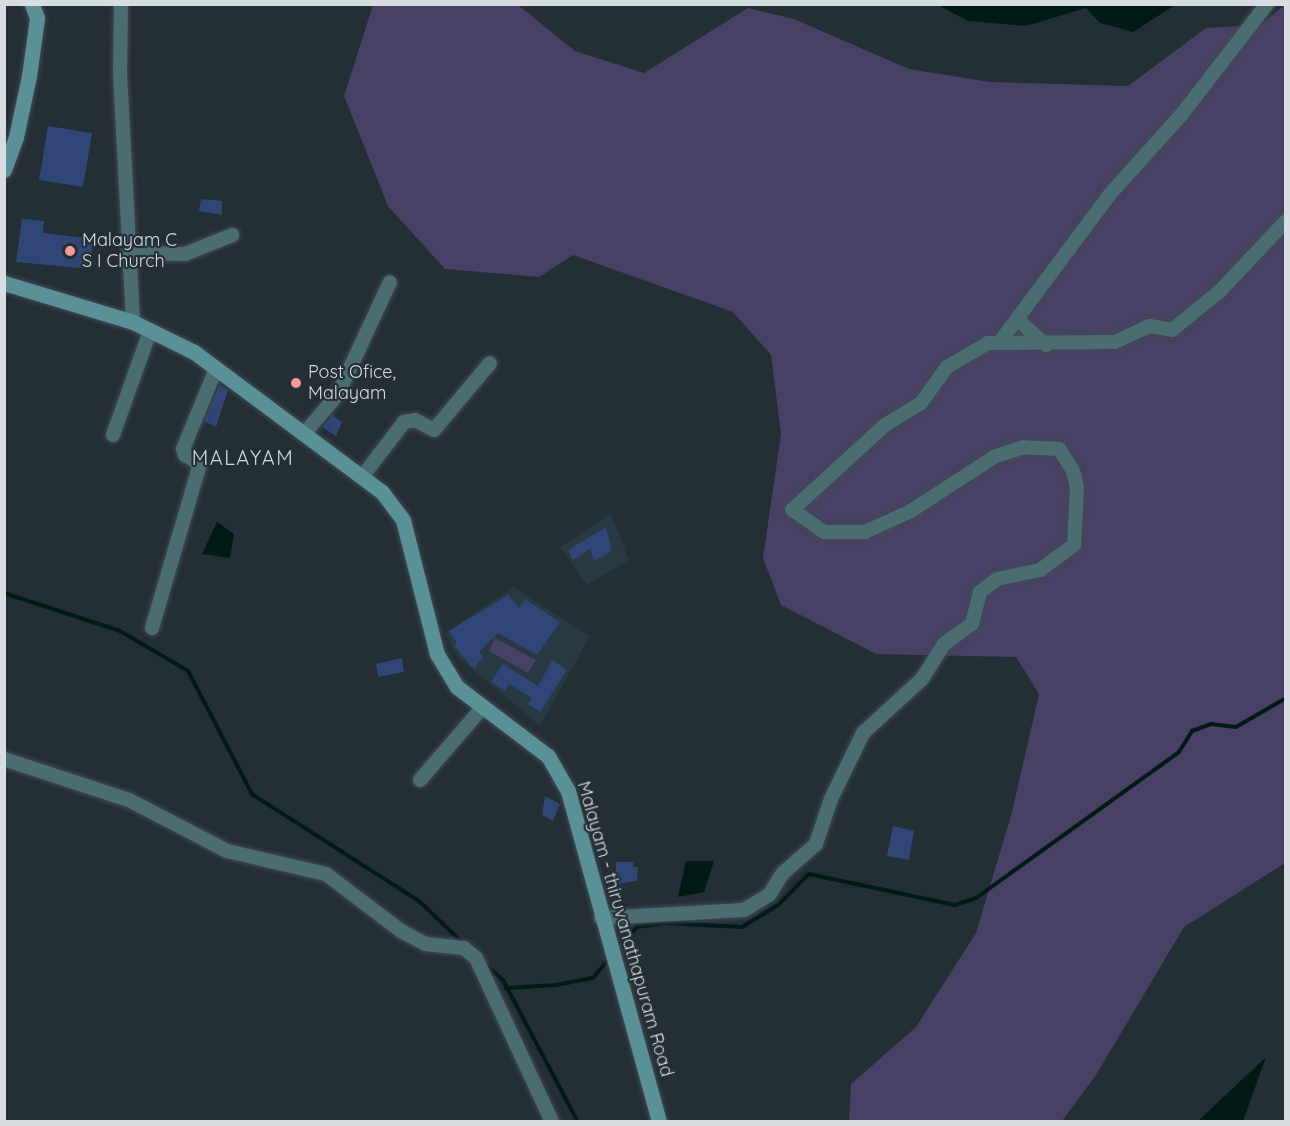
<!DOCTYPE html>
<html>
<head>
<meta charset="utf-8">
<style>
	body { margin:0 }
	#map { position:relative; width:1290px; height:1126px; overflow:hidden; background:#242e35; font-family:Quicksand,sans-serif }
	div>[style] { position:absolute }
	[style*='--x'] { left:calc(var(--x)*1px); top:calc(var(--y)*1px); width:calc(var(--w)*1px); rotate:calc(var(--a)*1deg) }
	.built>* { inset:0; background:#283943 }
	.green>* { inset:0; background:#484065 }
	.water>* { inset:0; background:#011a15 }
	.stream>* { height:4px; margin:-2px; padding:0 2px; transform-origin:2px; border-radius:2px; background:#011a15 }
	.building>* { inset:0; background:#304677 }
	.roads { filter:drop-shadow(0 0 2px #414a51) drop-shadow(0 0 2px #414a51) }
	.minor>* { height:14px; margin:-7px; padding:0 7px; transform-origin:7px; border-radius:7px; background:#4b6d72 }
	.secondary>* { height:15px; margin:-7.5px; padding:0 7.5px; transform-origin:7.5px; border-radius:7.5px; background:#5a9198 }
	.dots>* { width:16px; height:16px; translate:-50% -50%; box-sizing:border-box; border:3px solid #242e35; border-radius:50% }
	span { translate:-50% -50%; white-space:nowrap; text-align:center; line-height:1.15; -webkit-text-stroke:4.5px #242e35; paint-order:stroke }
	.poi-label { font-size:18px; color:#d7dde1 }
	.left { translate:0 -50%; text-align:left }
	.street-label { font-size:18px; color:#d7dde1 }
	.neighbourhood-label { font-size:20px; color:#cfdce4; letter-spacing:1.5px }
	.frame { position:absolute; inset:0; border:6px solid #d7dde1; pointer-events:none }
</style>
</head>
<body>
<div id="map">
	<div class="built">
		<i style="clip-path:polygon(611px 513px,629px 560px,587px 585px,560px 547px)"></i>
		<i style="clip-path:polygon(513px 587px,590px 636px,540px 726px,458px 657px,445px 633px)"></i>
	</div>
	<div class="green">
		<i style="clip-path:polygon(373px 5px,518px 5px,575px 51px,644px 73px,748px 8px,794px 19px,909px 69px,990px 82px,1128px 86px,1206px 28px,1260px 25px,1285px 5px,1285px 863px,1184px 927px,1096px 1075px,1062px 1121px,849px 1121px,851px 1084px,916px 1027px,976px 933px,1012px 812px,1039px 694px,1016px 657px,876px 654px,781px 605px,763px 558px,781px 434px,771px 355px,733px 312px,573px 255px,539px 277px,445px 269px,388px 206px,344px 96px)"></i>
		<i style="clip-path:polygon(495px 638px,536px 660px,528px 673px,489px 651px)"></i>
	</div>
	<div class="water">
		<i style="clip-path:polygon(938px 5px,1175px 4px,1175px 5px,1133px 32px,1100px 23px,1086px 8px,1026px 26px,968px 21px)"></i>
		<i style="clip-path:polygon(217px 522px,234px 534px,230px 558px,202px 554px)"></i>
		<i style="clip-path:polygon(686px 861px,714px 861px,704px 892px,678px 897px)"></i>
		<i style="clip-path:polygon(1266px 1057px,1243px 1121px,1198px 1121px)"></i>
	</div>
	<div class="stream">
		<i style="--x:4;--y:593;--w:122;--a:18.1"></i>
		<i style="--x:120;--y:631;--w:79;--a:30.5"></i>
		<i style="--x:188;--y:671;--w:139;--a:62.5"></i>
		<i style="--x:252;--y:794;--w:200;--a:32.7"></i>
		<i style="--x:420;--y:902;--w:61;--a:43.7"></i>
		<i style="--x:627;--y:938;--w:15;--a:-48"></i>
		<i style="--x:637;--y:927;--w:28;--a:-8"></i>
		<i style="--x:665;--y:923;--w:77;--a:3"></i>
		<i style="--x:742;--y:927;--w:42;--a:-31.4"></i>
		<i style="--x:778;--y:905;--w:44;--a:-45"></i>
		<i style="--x:809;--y:874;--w:149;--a:12"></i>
		<i style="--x:955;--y:905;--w:22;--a:-18"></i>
		<i style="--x:976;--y:898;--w:250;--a:-35.7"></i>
		<i style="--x:1179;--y:752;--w:25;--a:-58"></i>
		<i style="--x:1192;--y:731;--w:20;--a:-20"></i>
		<i style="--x:1211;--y:724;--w:25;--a:7"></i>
		<i style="--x:1236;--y:727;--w:58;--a:-30.1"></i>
		<i style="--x:484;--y:963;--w:25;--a:42"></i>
		<i style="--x:503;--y:980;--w:161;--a:62.2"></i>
		<i style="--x:506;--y:988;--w:50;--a:-3.4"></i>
		<i style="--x:556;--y:985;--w:38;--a:-11"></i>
		<i style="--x:593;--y:978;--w:26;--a:-50"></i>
	</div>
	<div class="building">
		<i style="clip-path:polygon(48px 126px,92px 133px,83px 187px,39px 180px)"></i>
		<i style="clip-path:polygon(201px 199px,222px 201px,222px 215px,199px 211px)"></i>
		<i style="clip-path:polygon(22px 219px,44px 221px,43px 233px,93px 239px,90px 269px,16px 262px)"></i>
		<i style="clip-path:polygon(219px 385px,228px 390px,216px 427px,204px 421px)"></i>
		<i style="clip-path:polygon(332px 415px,342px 422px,336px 436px,322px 427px)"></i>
		<i style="clip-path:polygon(606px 527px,612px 551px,594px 561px,590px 549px,573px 560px,568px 550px)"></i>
		<i style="clip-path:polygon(508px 595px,519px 608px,525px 599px,560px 622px,537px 655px,498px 633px,479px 652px,483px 657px,474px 669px,454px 646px,457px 643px,449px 631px)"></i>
		<i style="clip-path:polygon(402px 658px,404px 672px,378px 677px,376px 664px)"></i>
		<i style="clip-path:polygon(552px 660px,567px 670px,540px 712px,528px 704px,532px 698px,509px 684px,505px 691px,491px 682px,503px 664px,538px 686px)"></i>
		<i style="clip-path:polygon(545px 796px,560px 804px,553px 821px,542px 815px)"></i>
		<i style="clip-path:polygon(893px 826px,914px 831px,909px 860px,887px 856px)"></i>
		<i style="clip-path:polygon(616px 862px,633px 862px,633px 867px,638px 867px,637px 881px,616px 884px)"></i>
	</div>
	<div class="roads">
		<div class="minor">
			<i style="--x:121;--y:4;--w:69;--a:90.8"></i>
			<i style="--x:120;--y:73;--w:249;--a:87"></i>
			<i style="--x:129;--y:253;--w:56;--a:1"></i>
			<i style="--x:185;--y:254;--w:51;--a:-22"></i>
			<i style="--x:1017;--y:319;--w:39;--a:42"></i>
			<i style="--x:999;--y:343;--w:186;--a:-53.3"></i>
			<i style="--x:1110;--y:194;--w:108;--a:-48"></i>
			<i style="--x:1182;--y:114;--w:139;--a:-52.3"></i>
			<i style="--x:304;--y:434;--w:52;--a:-49.6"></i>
			<i style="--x:338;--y:394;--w:123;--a:-65.1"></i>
			<i style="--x:113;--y:435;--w:110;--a:-70.4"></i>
			<i style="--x:362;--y:477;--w:69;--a:-52.6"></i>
			<i style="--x:404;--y:422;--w:11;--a:-10"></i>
			<i style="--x:415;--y:420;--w:21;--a:28"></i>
			<i style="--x:434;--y:430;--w:87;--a:-50.1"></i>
			<i style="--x:152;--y:628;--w:171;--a:-73.7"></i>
			<i style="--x:200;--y:464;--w:17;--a:-149"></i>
			<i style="--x:185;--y:455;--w:6;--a:-108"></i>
			<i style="--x:183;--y:449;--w:87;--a:-67.6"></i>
			<i style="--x:4;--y:759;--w:132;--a:18.2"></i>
			<i style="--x:129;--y:800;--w:110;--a:27.5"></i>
			<i style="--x:227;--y:851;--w:102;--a:13.1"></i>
			<i style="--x:326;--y:874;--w:94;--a:37.2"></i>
			<i style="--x:401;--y:931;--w:27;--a:28"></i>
			<i style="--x:425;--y:944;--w:39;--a:6"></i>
			<i style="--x:464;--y:948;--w:16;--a:40"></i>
			<i style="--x:476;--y:958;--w:181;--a:65.1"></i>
			<i style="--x:420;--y:780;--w:96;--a:-49.2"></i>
			<i style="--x:601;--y:918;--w:143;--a:-3.2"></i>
			<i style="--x:744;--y:910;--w:29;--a:-31"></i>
			<i style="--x:769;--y:895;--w:26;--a:-58"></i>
			<i style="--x:783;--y:873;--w:44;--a:-41.3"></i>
			<i style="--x:816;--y:844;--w:47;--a:-71.6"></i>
			<i style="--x:831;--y:799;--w:73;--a:-64.1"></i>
			<i style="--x:863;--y:733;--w:80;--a:-42.5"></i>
			<i style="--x:922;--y:679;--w:41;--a:-57.8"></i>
			<i style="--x:944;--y:644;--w:34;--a:-36"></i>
			<i style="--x:972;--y:624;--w:33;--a:-76"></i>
			<i style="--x:980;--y:592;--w:21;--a:-37"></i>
			<i style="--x:997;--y:579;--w:44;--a:-11.8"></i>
			<i style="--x:1040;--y:570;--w:42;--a:-36.3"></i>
			<i style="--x:1074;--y:545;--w:57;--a:-87"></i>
			<i style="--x:1077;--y:488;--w:17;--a:-103"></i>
			<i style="--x:1073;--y:471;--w:26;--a:-122"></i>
			<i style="--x:1059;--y:449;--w:35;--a:-177"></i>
			<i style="--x:1024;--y:447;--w:32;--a:162"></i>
			<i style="--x:994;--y:457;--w:99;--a:147"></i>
			<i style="--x:911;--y:511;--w:51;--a:155.5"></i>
			<i style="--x:865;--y:532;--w:41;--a:180"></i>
			<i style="--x:824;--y:532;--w:39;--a:-145"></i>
			<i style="--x:792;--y:510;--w:126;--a:-42.4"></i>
			<i style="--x:885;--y:425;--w:42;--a:-31.4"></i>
			<i style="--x:921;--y:403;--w:44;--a:-54.2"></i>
			<i style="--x:947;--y:367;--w:48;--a:-30.3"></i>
			<i style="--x:988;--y:343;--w:127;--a:-0.5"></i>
			<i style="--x:1115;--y:342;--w:38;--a:-25"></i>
			<i style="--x:1150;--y:326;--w:22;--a:10"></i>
			<i style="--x:1172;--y:330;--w:62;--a:-39.1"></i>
			<i style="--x:1220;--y:291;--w:96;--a:-46.7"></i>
		</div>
		<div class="secondary">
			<i style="--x:4;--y:170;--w:35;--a:-70"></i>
			<i style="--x:16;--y:137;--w:62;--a:-78"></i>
			<i style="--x:29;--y:76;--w:59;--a:-82.1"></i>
			<i style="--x:37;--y:18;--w:15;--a:-110"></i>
			<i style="--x:4;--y:283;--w:135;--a:16.8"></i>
			<i style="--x:133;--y:322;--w:68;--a:26.2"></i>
			<i style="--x:194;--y:352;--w:234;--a:36.7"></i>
			<i style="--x:382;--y:492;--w:35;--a:53"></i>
			<i style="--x:403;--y:520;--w:138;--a:75.8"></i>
			<i style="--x:437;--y:654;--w:39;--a:59"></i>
			<i style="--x:457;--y:687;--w:114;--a:37.2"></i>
			<i style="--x:548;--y:756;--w:40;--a:60.3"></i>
			<i style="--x:568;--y:791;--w:343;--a:74.6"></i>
		</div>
	</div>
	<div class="dots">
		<i style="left:70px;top:251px;background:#f59b9a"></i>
		<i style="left:296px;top:383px;background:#f59b9a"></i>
	</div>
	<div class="poi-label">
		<span class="left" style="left:82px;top:251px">Malayam C<br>S I Church</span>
		<span class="left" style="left:308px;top:383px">Post Ofice,<br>Malayam</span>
	</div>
	<div class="street-label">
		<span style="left:625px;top:929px;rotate:74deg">Malayam - thiruvanathapuram Road</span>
	</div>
	<div class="neighbourhood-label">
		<span style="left:243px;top:457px">MALAYAM</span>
	</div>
	<div class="frame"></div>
</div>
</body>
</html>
